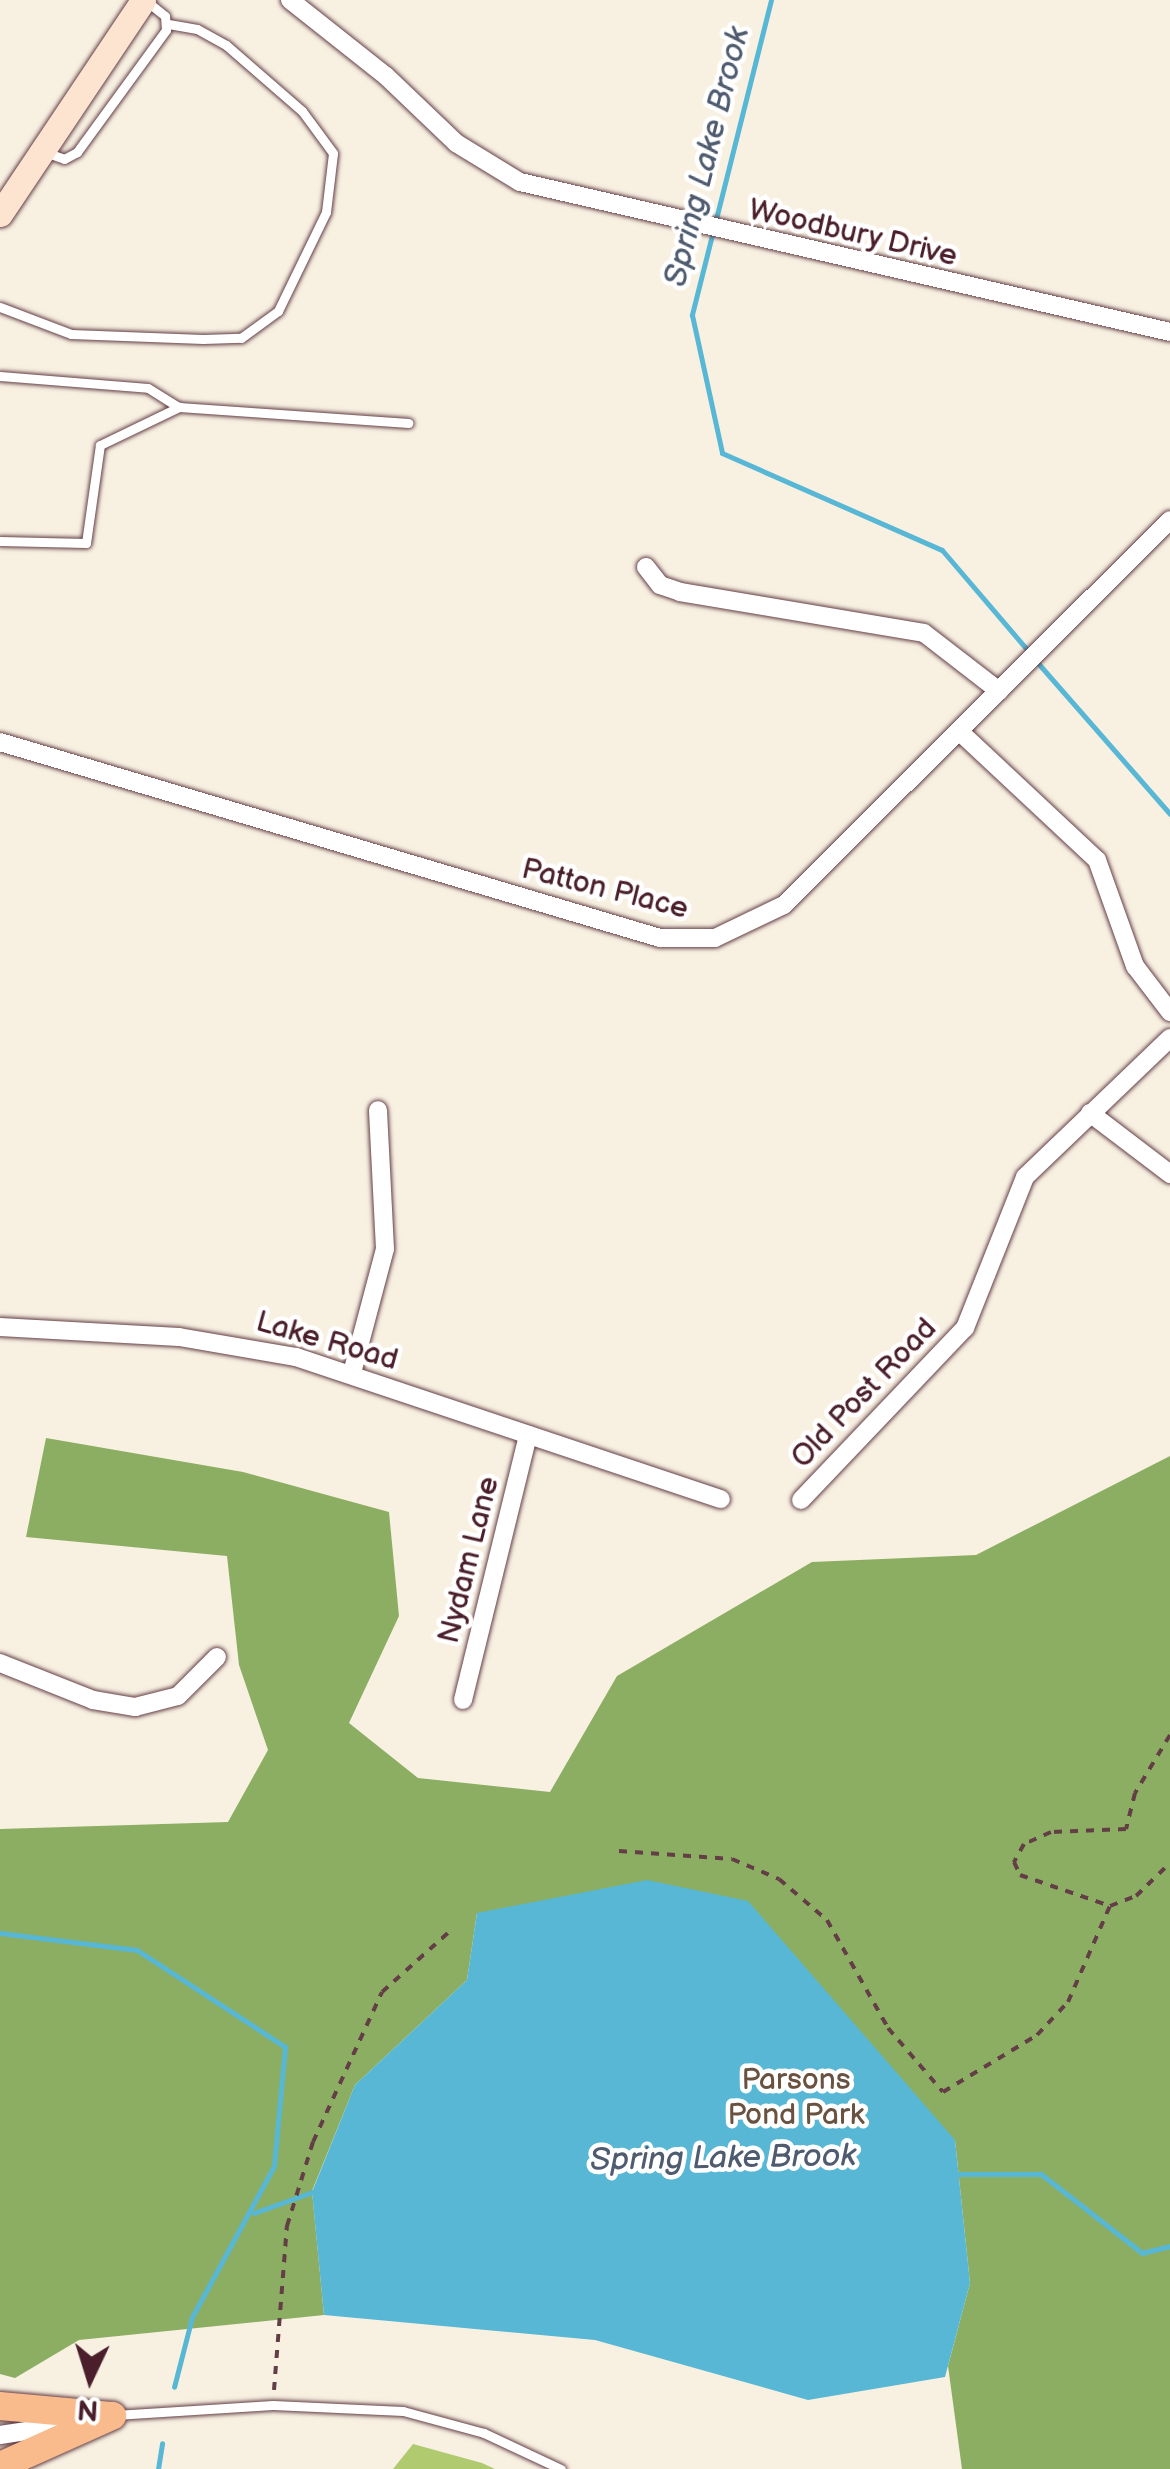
<!DOCTYPE html>
<html>
<head>
<meta charset="utf-8">
<style>
	body { margin:0 }
	#map { position:relative; width:1170px; height:2469px; overflow:hidden; background:#f8f1e2; font-family:"Balsamiq Sans",sans-serif }
	div>[style] { position:absolute }
	[style*='--x'] { left:calc(var(--x)*1px); top:calc(var(--y)*1px); width:calc(var(--w)*1px); rotate:calc(var(--a)*1deg) }
	.green>* { inset:0; background:#b0ca70 }
	.forest>* { inset:0; background:#8cae62 }
	.water>* { inset:0; background:#57b7d5 }
	.stream>* { height:5px; margin:-2.5px; padding:0 2.5px; transform-origin:2.5px; border-radius:2.5px; background:#57b7d5 }
	.path>* { height:4px; margin-top:-2px; transform-origin:0; background:repeating-linear-gradient(90deg,#643e46 0 8px,transparent 0 16px) }
	.roads { filter:drop-shadow(0 0 2px #643e46) drop-shadow(0 0 2px #643e46) }
	.lane>* { height:9px; margin:-4.5px; padding:0 4.5px; transform-origin:4.5px; border-radius:4.5px; background:#fff }
	.street>* { height:18px; margin:-9px; padding:0 9px; transform-origin:9px; border-radius:9px; background:#fff }
	.secondary>* { height:25px; margin:-12.5px; padding:0 12.5px; transform-origin:12.5px; border-radius:12.5px; background:#fde4d1 }
	.primary>* { height:28px; margin:-14px; padding:0 14px; transform-origin:14px; border-radius:14px; background:#fabb8c }
	span { translate:-50% -50%; white-space:nowrap; text-align:center; line-height:1.15; -webkit-text-stroke:9px #fff; paint-order:stroke }
	.street-label { font-size:30px; color:#4a1f2b }
	.park-label { font-size:30px; color:#695240 }
	.water-label { font-size:32px; color:#4f5c6f; font-style:italic }
	.north { position:absolute; left:40px; top:2329px; width:100px; height:100px; -webkit-text-stroke:8px #fff; paint-order:stroke; rotate:184deg; font-size:28px; font-weight:700; line-height:40px; text-align:center; color:#4a1f2b }
	.north::after { content:''; display:block; margin:auto; width:35px; height:45px; background:#4a1f2b; clip-path:polygon(50% 0,100% 100%,50% 72%,0 100%) }
</style>
</head>
<body>
<div id="map">
	<div class="green">
		<i style="clip-path:polygon(413px 2444px,482px 2463px,495px 2469px,393px 2469px)"></i>
	</div>
	<div class="forest">
		<i style="clip-path:polygon(46px 1438px,243px 1472px,389px 1512px,399px 1616px,349px 1723px,418px 1778px,550px 1792px,617px 1676px,812px 1562px,976px 1555px,1170px 1456px,1170px 2469px,962px 2469px,948px 2366px,970px 2283px,955px 2140px,477px 1913px,467px 1980px,355px 2085px,312px 2191px,324px 2315px,79px 2340px,15px 2378px,0 2374px,0 1829px,228px 1822px,268px 1750px,239px 1665px,227px 1556px,26px 1537px)"></i>
	</div>
	<div class="water">
		<i style="clip-path:polygon(647px 1880px,748px 1901px,955px 2140px,970px 2283px,945px 2377px,808px 2400px,595px 2340px,324px 2315px,312px 2192px,355px 2085px,467px 1980px,477px 1913px)"></i>
	</div>
	<div class="stream">
		<i style="--x:771;--y:0;--w:325;--a:104.1"></i>
		<i style="--x:692;--y:315;--w:141;--a:77.7"></i>
		<i style="--x:722;--y:453;--w:240;--a:23.8"></i>
		<i style="--x:942;--y:550;--w:135;--a:49.5"></i>
		<i style="--x:1037;--y:662;--w:202;--a:48.8"></i>
		<i style="--x:0;--y:1933;--w:138;--a:7.1"></i>
		<i style="--x:137;--y:1950;--w:177;--a:33.2"></i>
		<i style="--x:285;--y:2047;--w:120;--a:95.3"></i>
		<i style="--x:274;--y:2166;--w:172;--a:118.5"></i>
		<i style="--x:192;--y:2317;--w:72;--a:104.4"></i>
		<i style="--x:951;--y:2174;--w:90;--a:0"></i>
		<i style="--x:1041;--y:2174;--w:128;--a:38"></i>
		<i style="--x:1142;--y:2253;--w:29;--a:-14"></i>
		<i style="--x:254;--y:2213;--w:65;--a:-19.8"></i>
		<i style="--x:158;--y:2469;--w:26;--a:-81"></i>
	</div>
	<div class="path">
		<i style="--x:1170;--y:1735;--w:68;--a:121.1"></i>
		<i style="--x:1135;--y:1793;--w:37;--a:104"></i>
		<i style="--x:1126;--y:1829;--w:75;--a:177.7"></i>
		<i style="--x:1051;--y:1832;--w:30;--a:156"></i>
		<i style="--x:1024;--y:1844;--w:21;--a:119"></i>
		<i style="--x:1014;--y:1862;--w:14;--a:65"></i>
		<i style="--x:1020;--y:1875;--w:95;--a:19"></i>
		<i style="--x:1110;--y:1906;--w:28;--a:-21"></i>
		<i style="--x:1136;--y:1896;--w:47;--a:-44.1"></i>
		<i style="--x:619;--y:1851;--w:113;--a:4"></i>
		<i style="--x:732;--y:1859;--w:51;--a:23.1"></i>
		<i style="--x:779;--y:1879;--w:63;--a:40.5"></i>
		<i style="--x:827;--y:1920;--w:124;--a:60.5"></i>
		<i style="--x:888;--y:2028;--w:84;--a:49.3"></i>
		<i style="--x:943;--y:2092;--w:110;--a:-31.2"></i>
		<i style="--x:1037;--y:2035;--w:45;--a:-46.8"></i>
		<i style="--x:1068;--y:2002;--w:105;--a:-66.4"></i>
		<i style="--x:274;--y:2390;--w:165;--a:-85.5"></i>
		<i style="--x:287;--y:2226;--w:88;--a:-72.8"></i>
		<i style="--x:313;--y:2142;--w:165;--a:-65.3"></i>
		<i style="--x:382;--y:1992;--w:93;--a:-41.9"></i>
	</div>
	<div class="roads">
		<div class="lane">
			<i style="--x:45;--y:152;--w:20;--a:20"></i>
			<i style="--x:64;--y:159;--w:15;--a:-28"></i>
			<i style="--x:77;--y:152;--w:151;--a:-53.9"></i>
			<i style="--x:166;--y:30;--w:14;--a:-94"></i>
			<i style="--x:165;--y:16;--w:22;--a:-141"></i>
			<i style="--x:0;--y:307;--w:76;--a:20.8"></i>
			<i style="--x:71;--y:334;--w:132;--a:2.2"></i>
			<i style="--x:203;--y:339;--w:38;--a:-2"></i>
			<i style="--x:241;--y:338;--w:46;--a:-36.1"></i>
			<i style="--x:278;--y:311;--w:110;--a:-64.1"></i>
			<i style="--x:326;--y:212;--w:59;--a:-83.2"></i>
			<i style="--x:333;--y:153;--w:52;--a:-126.4"></i>
			<i style="--x:302;--y:111;--w:101;--a:-139"></i>
			<i style="--x:226;--y:45;--w:33;--a:-151"></i>
			<i style="--x:197;--y:29;--w:29;--a:-170"></i>
			<i style="--x:0;--y:376;--w:148;--a:4.6"></i>
			<i style="--x:148;--y:388;--w:36;--a:32"></i>
			<i style="--x:179;--y:407;--w:230;--a:4"></i>
			<i style="--x:0;--y:541;--w:86;--a:1.3"></i>
			<i style="--x:86;--y:543;--w:99;--a:-81.9"></i>
			<i style="--x:100;--y:445;--w:88;--a:-25.7"></i>
			<i style="--x:115;--y:2415;--w:158;--a:-3.6"></i>
			<i style="--x:273;--y:2405;--w:130;--a:2.6"></i>
			<i style="--x:403;--y:2411;--w:84;--a:15.2"></i>
			<i style="--x:484;--y:2433;--w:85;--a:25.1"></i>
		</div>
		<div class="street">
			<i style="--x:290;--y:0;--w:122;--a:38.4"></i>
			<i style="--x:386;--y:76;--w:97;--a:43.7"></i>
			<i style="--x:456;--y:143;--w:75;--a:31.4"></i>
			<i style="--x:520;--y:182;--w:667;--a:12.99"></i>
			<i style="--x:646;--y:567;--w:23;--a:52"></i>
			<i style="--x:660;--y:585;--w:21;--a:19"></i>
			<i style="--x:680;--y:592;--w:247;--a:9.5"></i>
			<i style="--x:924;--y:633;--w:95;--a:37.7"></i>
			<i style="--x:959;--y:731;--w:189;--a:43.1"></i>
			<i style="--x:1097;--y:860;--w:113;--a:70.3"></i>
			<i style="--x:1135;--y:966;--w:58;--a:52.7"></i>
			<i style="--x:0;--y:742;--w:688;--a:16.54"></i>
			<i style="--x:660;--y:938;--w:55;--a:0"></i>
			<i style="--x:715;--y:938;--w:76;--a:-25.6"></i>
			<i style="--x:784;--y:905;--w:545;--a:-44.93"></i>
			<i style="--x:1090;--y:1113;--w:101;--a:37.3"></i>
			<i style="--x:0;--y:1327;--w:179;--a:3.2"></i>
			<i style="--x:179;--y:1337;--w:119;--a:9.7"></i>
			<i style="--x:296;--y:1357;--w:448;--a:18.5"></i>
			<i style="--x:352;--y:1373;--w:128;--a:-75.1"></i>
			<i style="--x:385;--y:1249;--w:139;--a:-92.9"></i>
			<i style="--x:801;--y:1500;--w:238;--a:-46.4"></i>
			<i style="--x:965;--y:1328;--w:162;--a:-68.3"></i>
			<i style="--x:1025;--y:1177;--w:201;--a:-43.8"></i>
			<i style="--x:0;--y:1663;--w:100;--a:21.7"></i>
			<i style="--x:93;--y:1700;--w:43;--a:9.5"></i>
			<i style="--x:135;--y:1707;--w:44;--a:-14.3"></i>
			<i style="--x:178;--y:1696;--w:55;--a:-45"></i>
			<i style="--x:463;--y:1700;--w:273;--a:-76.2"></i>
			<i style="--x:0;--y:2435;--w:74;--a:-8.6"></i>
		</div>
		<div class="secondary">
			<i style="--x:0;--y:214;--w:257;--a:-56.2"></i>
		</div>
		<div class="primary">
			<i style="--x:0;--y:2406;--w:111;--a:5.1"></i>
			<i style="--x:0;--y:2466;--w:123;--a:-24.1"></i>
		</div>
	</div>
	<div class="street-label">
		<span style="left:853px;top:233px;rotate:13deg">Woodbury Drive</span>
		<span style="left:605px;top:889px;rotate:14deg">Patton Place</span>
		<span style="left:327px;top:1341px;rotate:16deg">Lake Road</span>
		<span style="left:864px;top:1393px;rotate:-46deg">Old Post Road</span>
		<span style="left:469px;top:1560px;rotate:-76deg">Nydam Lane</span>
	</div>
	<div class="park-label">
		<span style="left:796px;top:2097px">Parsons<br>Pond Park</span>
	</div>
	<div class="water-label">
		<span style="left:708px;top:157px;rotate:-76deg">Spring Lake Brook</span>
		<span style="left:723px;top:2159px;rotate:-1deg">Spring Lake Brook</span>
	</div>
	<div class="north">N</div>
</div>
</body>
</html>
